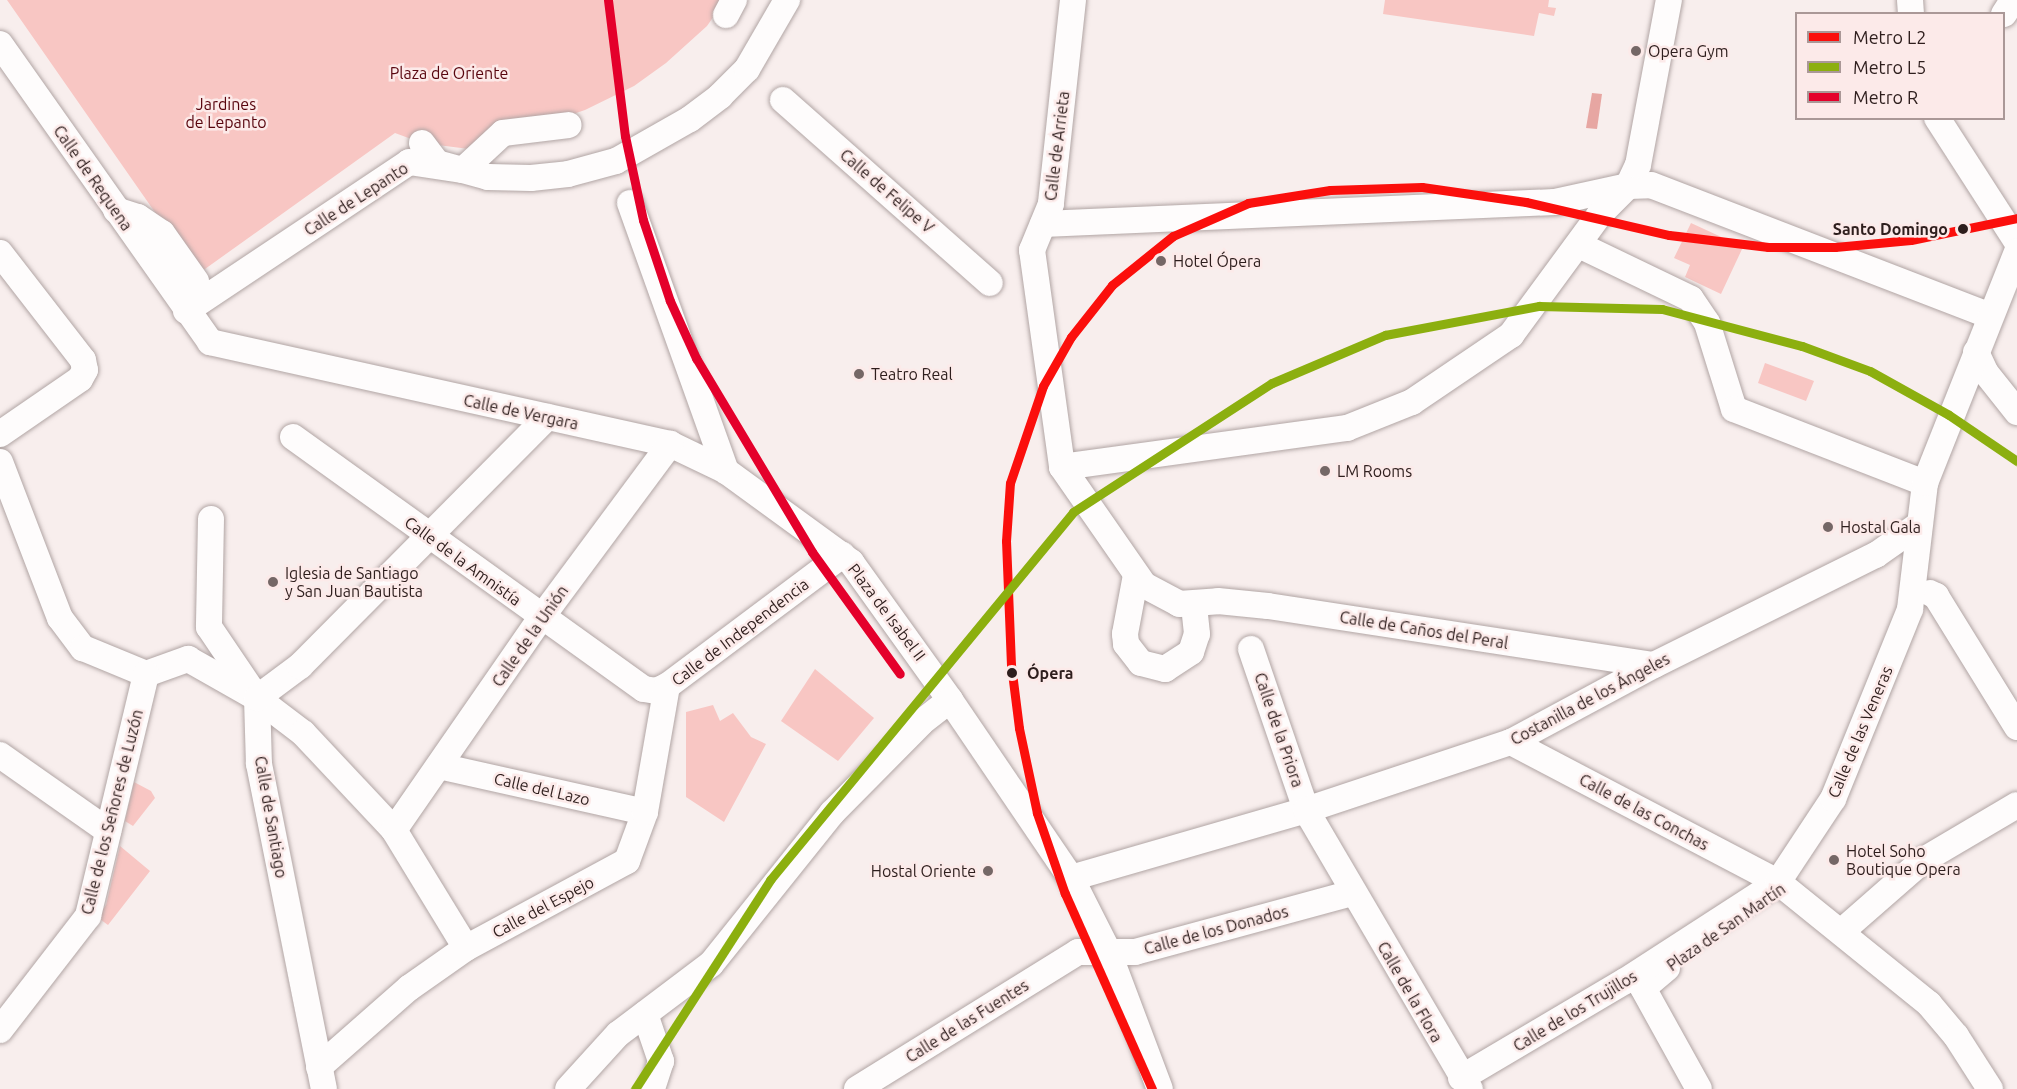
<!DOCTYPE html>
<html>
<head>
<meta charset="utf-8">
<style>
	body { margin:0 }
	#map { position:relative; width:2017px; height:1089px; overflow:hidden; background:#f8eeed; font-family:Ubuntu,sans-serif }
	div>[style] { position:absolute }
	[style*='--x'] { left:calc(var(--x)*1px); top:calc(var(--y)*1px); width:calc(var(--w)*1px); rotate:calc(var(--a)*1deg) }
	.green>* { inset:0; background:#f8c6c3 }
	.water>* { inset:0; background:#e7a6a2 }
	.roads { filter:drop-shadow(0 0 2px #b1a5a4) drop-shadow(0 0 2px #b1a5a4) }
	.minor>* { height:26px; margin:-13px; padding:0 13px; transform-origin:13px; border-radius:13px; background:#fefcfc }
	.metro-1>* { height:9px; margin:-4.5px; padding:0 4.5px; transform-origin:4.5px; border-radius:4.5px; background:#fb0f0c }
	.metro-2>* { height:9px; margin:-4.5px; padding:0 4.5px; transform-origin:4.5px; border-radius:4.5px; background:#8caf0f }
	.metro-3>* { height:9px; margin:-4.5px; padding:0 4.5px; transform-origin:4.5px; border-radius:4.5px; background:#e4002b }
	.dots>* { width:16px; height:16px; translate:-50% -50%; box-sizing:border-box; border:3px solid #fceae9; border-radius:50% }
	span { translate:-50% -50%; white-space:nowrap; text-align:center; line-height:1.15; -webkit-text-stroke:5px #fceae9; paint-order:stroke }
	.poi-label { font-size:16px; color:#2e1e1d }
	.left { translate:0 -50%; text-align:left }
	.right { translate:-100% -50%; text-align:right }
	.park-label { font-size:16px; color:#58050e }
	.street-label { font-size:16px; color:#2e1e1d }
	.stop-label { font-size:16px; color:#2e1e1d; font-weight:700 }
	.legend { position:absolute; left:1795px; top:12px; width:210px; height:108px; box-sizing:border-box; background:#fceae9; border:2px solid #aa9897; margin:0; padding:8px 10px; list-style:none; font-size:18px; color:#2e1e1d }
	.legend li { display:flex; align-items:center; gap:12px; height:30px }
	.legend b { width:30px; border:2px solid #aa9897 }
</style>
</head>
<body>
<div id="map">
	<div class="green">
		<i style="clip-path:polygon(7px 0,725px 0,707px 26px,666px 63px,634px 86px,585px 110px,469px 149px,422px 143px,395px 133px,198px 274px)"></i>
		<i style="clip-path:polygon(1385px 0,1549px 0,1548px 7px,1556px 8px,1554px 16px,1539px 13px,1534px 36px,1383px 14px)"></i>
		<i style="clip-path:polygon(1691px 223px,1743px 247px,1721px 294px,1685px 277px,1690px 265px,1674px 258px)"></i>
		<i style="clip-path:polygon(1765px 363px,1814px 381px,1806px 401px,1758px 383px)"></i>
		<i style="clip-path:polygon(815px 669px,874px 718px,838px 761px,781px 721px)"></i>
		<i style="clip-path:polygon(713px 705px,720px 721px,733px 713px,751px 737px,766px 744px,724px 822px,686px 797px,686px 712px)"></i>
		<i style="clip-path:polygon(134px 782px,151px 791px,155px 798px,133px 826px,125px 821px)"></i>
		<i style="clip-path:polygon(120px 846px,150px 871px,108px 925px,97px 917px,106px 905px)"></i>
	</div>
	<div class="water">
		<i style="clip-path:polygon(1592px 93px,1602px 94px,1597px 129px,1586px 128px)"></i>
	</div>
	<div class="roads">
		<div class="minor">
			<i style="--x:1073;--y:0;--w:205;--a:96.2"></i>
			<i style="--x:1051;--y:204;--w:50;--a:112.4"></i>
			<i style="--x:1032;--y:250;--w:219;--a:82.1"></i>
			<i style="--x:1062;--y:467;--w:144;--a:55.2"></i>
			<i style="--x:1144;--y:585;--w:40;--a:28"></i>
			<i style="--x:1179;--y:604;--w:39;--a:-4"></i>
			<i style="--x:1218;--y:601;--w:50;--a:5.7"></i>
			<i style="--x:1268;--y:606;--w:390;--a:8.7"></i>
			<i style="--x:1910;--y:0;--w:14;--a:86"></i>
			<i style="--x:2004;--y:14;--w:17;--a:-57"></i>
			<i style="--x:726;--y:15;--w:17;--a:-62"></i>
			<i style="--x:0;--y:44;--w:365;--a:54.8"></i>
			<i style="--x:210;--y:342;--w:471;--a:12.5"></i>
			<i style="--x:670;--y:444;--w:62;--a:25.7"></i>
			<i style="--x:726;--y:471;--w:155;--a:36.1"></i>
			<i style="--x:851;--y:562;--w:170;--a:54.3"></i>
			<i style="--x:950;--y:700;--w:37;--a:142"></i>
			<i style="--x:921;--y:723;--w:127;--a:134.7"></i>
			<i style="--x:832;--y:813;--w:193;--a:128.7"></i>
			<i style="--x:711;--y:964;--w:116;--a:143"></i>
			<i style="--x:618;--y:1034;--w:74;--a:132.3"></i>
			<i style="--x:783;--y:100;--w:276;--a:41.5"></i>
			<i style="--x:1937;--y:118;--w:148;--a:57.2"></i>
			<i style="--x:422;--y:143;--w:25;--a:53"></i>
			<i style="--x:437;--y:163;--w:53;--a:15.4"></i>
			<i style="--x:488;--y:177;--w:43;--a:1.3"></i>
			<i style="--x:531;--y:178;--w:37;--a:-6"></i>
			<i style="--x:568;--y:174;--w:50;--a:-15.2"></i>
			<i style="--x:616;--y:161;--w:85;--a:-29.6"></i>
			<i style="--x:690;--y:119;--w:38;--a:-37"></i>
			<i style="--x:720;--y:96;--w:38;--a:-45"></i>
			<i style="--x:747;--y:69;--w:80;--a:-59.9"></i>
			<i style="--x:630;--y:203;--w:285;--a:70.3"></i>
			<i style="--x:116;--y:210;--w:23;--a:18"></i>
			<i style="--x:138;--y:217;--w:29;--a:34"></i>
			<i style="--x:162;--y:233;--w:59;--a:54.7"></i>
			<i style="--x:1043;--y:224;--w:512;--a:-2.46"></i>
			<i style="--x:1555;--y:202;--w:75;--a:-12.4"></i>
			<i style="--x:1628;--y:186;--w:23;--a:-2"></i>
			<i style="--x:1651;--y:185;--w:363;--a:21.1"></i>
			<i style="--x:1579;--y:245;--w:124;--a:25.7"></i>
			<i style="--x:1691;--y:299;--w:29;--a:56"></i>
			<i style="--x:1707;--y:323;--w:90;--a:72.6"></i>
			<i style="--x:1734;--y:409;--w:205;--a:21.2"></i>
			<i style="--x:0;--y:253;--w:135;--a:52.2"></i>
			<i style="--x:83;--y:360;--w:10;--a:79"></i>
			<i style="--x:85;--y:370;--w:10;--a:119"></i>
			<i style="--x:80;--y:379;--w:97;--a:145.5"></i>
			<i style="--x:186;--y:311;--w:268;--a:-33.7"></i>
			<i style="--x:409;--y:162;--w:55;--a:8.4"></i>
			<i style="--x:463;--y:170;--w:54;--a:-42.8"></i>
			<i style="--x:503;--y:133;--w:66;--a:-6.9"></i>
			<i style="--x:1976;--y:352;--w:23;--a:65"></i>
			<i style="--x:1986;--y:373;--w:50;--a:51.5"></i>
			<i style="--x:293;--y:437;--w:432;--a:35.7"></i>
			<i style="--x:644;--y:689;--w:12;--a:9"></i>
			<i style="--x:656;--y:691;--w:12;--a:-24"></i>
			<i style="--x:667;--y:686;--w:219;--a:-36.8"></i>
			<i style="--x:0;--y:462;--w:167;--a:69"></i>
			<i style="--x:60;--y:618;--w:38;--a:53"></i>
			<i style="--x:83;--y:648;--w:68;--a:22.4"></i>
			<i style="--x:1062;--y:467;--w:288;--a:-7.8"></i>
			<i style="--x:1347;--y:428;--w:70;--a:-21.8"></i>
			<i style="--x:1412;--y:402;--w:120;--a:-34.1"></i>
			<i style="--x:1511;--y:335;--w:150;--a:-53.7"></i>
			<i style="--x:1600;--y:214;--w:40;--a:-45"></i>
			<i style="--x:1628;--y:186;--w:23;--a:-65"></i>
			<i style="--x:1638;--y:165;--w:168;--a:-79.4"></i>
			<i style="--x:211;--y:519;--w:108;--a:91.1"></i>
			<i style="--x:209;--y:627;--w:86;--a:55.9"></i>
			<i style="--x:257;--y:698;--w:66;--a:88.3"></i>
			<i style="--x:259;--y:764;--w:331;--a:78.7"></i>
			<i style="--x:1136;--y:575;--w:60;--a:100.6"></i>
			<i style="--x:1125;--y:634;--w:10;--a:84"></i>
			<i style="--x:1126;--y:644;--w:24;--a:52"></i>
			<i style="--x:1141;--y:663;--w:25;--a:14"></i>
			<i style="--x:1165;--y:669;--w:31;--a:-33"></i>
			<i style="--x:1191;--y:652;--w:19;--a:-72"></i>
			<i style="--x:1197;--y:634;--w:29;--a:-96"></i>
			<i style="--x:1930;--y:593;--w:7;--a:27"></i>
			<i style="--x:1936;--y:596;--w:154;--a:58.3"></i>
			<i style="--x:1251;--y:649;--w:170;--a:71.1"></i>
			<i style="--x:1306;--y:810;--w:324;--a:59.6"></i>
			<i style="--x:146;--y:674;--w:45;--a:-19.7"></i>
			<i style="--x:188;--y:659;--w:79;--a:29.5"></i>
			<i style="--x:257;--y:698;--w:58;--a:37.3"></i>
			<i style="--x:303;--y:733;--w:133;--a:46.8"></i>
			<i style="--x:394;--y:830;--w:138;--a:58.6"></i>
			<i style="--x:257;--y:698;--w:54;--a:-36.7"></i>
			<i style="--x:300;--y:666;--w:351;--a:-45.2"></i>
			<i style="--x:950;--y:700;--w:215;--a:55.8"></i>
			<i style="--x:1071;--y:878;--w:82;--a:63.1"></i>
			<i style="--x:1108;--y:951;--w:147;--a:69.4"></i>
			<i style="--x:1511;--y:742;--w:301;--a:27.7"></i>
			<i style="--x:1778;--y:882;--w:194;--a:38.9"></i>
			<i style="--x:1929;--y:1004;--w:42;--a:49.8"></i>
			<i style="--x:1956;--y:1036;--w:63;--a:57.3"></i>
			<i style="--x:0;--y:755;--w:132;--a:35.1"></i>
			<i style="--x:439;--y:766;--w:211;--a:12.6"></i>
			<i style="--x:394;--y:830;--w:258;--a:-55.3"></i>
			<i style="--x:541;--y:618;--w:217;--a:-53.4"></i>
			<i style="--x:1071;--y:878;--w:245;--a:-16.1"></i>
			<i style="--x:1306;--y:810;--w:216;--a:-18.4"></i>
			<i style="--x:1511;--y:742;--w:162;--a:-28.3"></i>
			<i style="--x:1654;--y:665;--w:248;--a:-26.4"></i>
			<i style="--x:1876;--y:555;--w:50;--a:-35.3"></i>
			<i style="--x:1841;--y:932;--w:108;--a:-41.2"></i>
			<i style="--x:1922;--y:861;--w:110;--a:-30.5"></i>
			<i style="--x:1667;--y:968;--w:31;--a:140"></i>
			<i style="--x:1643;--y:988;--w:115;--a:61"></i>
			<i style="--x:645;--y:1014;--w:50;--a:71.2"></i>
			<i style="--x:661;--y:1061;--w:29;--a:108"></i>
			<i style="--x:0;--y:1030;--w:144;--a:-52.3"></i>
			<i style="--x:88;--y:916;--w:249;--a:-76.5"></i>
			<i style="--x:319;--y:1067;--w:120;--a:-41.3"></i>
			<i style="--x:409;--y:988;--w:70;--a:-35.1"></i>
			<i style="--x:466;--y:948;--w:183;--a:-28.4"></i>
			<i style="--x:627;--y:861;--w:52;--a:-69.8"></i>
			<i style="--x:645;--y:812;--w:128;--a:-80.1"></i>
			<i style="--x:1461;--y:1078;--w:191;--a:-30.6"></i>
			<i style="--x:1625;--y:981;--w:182;--a:-32.9"></i>
			<i style="--x:1778;--y:882;--w:100;--a:-56.5"></i>
			<i style="--x:1833;--y:799;--w:205;--a:-67.9"></i>
			<i style="--x:1910;--y:609;--w:127;--a:-83.2"></i>
			<i style="--x:1925;--y:483;--w:249;--a:-68.3"></i>
			<i style="--x:857;--y:1089;--w:260;--a:-31.8"></i>
			<i style="--x:1078;--y:952;--w:57;--a:0"></i>
			<i style="--x:1135;--y:952;--w:225;--a:-15.2"></i>
		</div>
	</div>
	<div class="metro-1">
		<i style="--x:1152;--y:1089;--w:214;--a:-114"></i>
		<i style="--x:1065;--y:894;--w:86;--a:-109.1"></i>
		<i style="--x:1037;--y:813;--w:87;--a:-102"></i>
		<i style="--x:1019;--y:728;--w:64;--a:-97.2"></i>
		<i style="--x:1011;--y:665;--w:124;--a:-92.3"></i>
		<i style="--x:1006;--y:541;--w:58;--a:-86.1"></i>
		<i style="--x:1010;--y:483;--w:102;--a:-71.2"></i>
		<i style="--x:1043;--y:386;--w:56;--a:-60.3"></i>
		<i style="--x:1071;--y:337;--w:66;--a:-51.7"></i>
		<i style="--x:1112;--y:285;--w:78;--a:-38.8"></i>
		<i style="--x:1173;--y:236;--w:82;--a:-23.7"></i>
		<i style="--x:1248;--y:203;--w:83;--a:-9"></i>
		<i style="--x:1330;--y:190;--w:92;--a:-1.9"></i>
		<i style="--x:1422;--y:187;--w:105;--a:8.2"></i>
		<i style="--x:1526;--y:202;--w:147;--a:13"></i>
		<i style="--x:1669;--y:235;--w:100;--a:6.9"></i>
		<i style="--x:1768;--y:247;--w:67;--a:0"></i>
		<i style="--x:1835;--y:247;--w:76;--a:-5.3"></i>
		<i style="--x:1911;--y:240;--w:108;--a:-11.7"></i>
	</div>
	<div class="metro-2">
		<i style="--x:635;--y:1089;--w:249;--a:-57.1"></i>
		<i style="--x:770;--y:880;--w:477;--a:-50.5"></i>
		<i style="--x:1073;--y:512;--w:237;--a:-33"></i>
		<i style="--x:1272;--y:383;--w:123;--a:-23"></i>
		<i style="--x:1385;--y:335;--w:157;--a:-10.7"></i>
		<i style="--x:1539;--y:306;--w:123;--a:1.4"></i>
		<i style="--x:1662;--y:309;--w:145;--a:14.8"></i>
		<i style="--x:1802;--y:346;--w:72;--a:20.2"></i>
		<i style="--x:1870;--y:371;--w:90;--a:29.1"></i>
		<i style="--x:1949;--y:415;--w:82;--a:34.1"></i>
	</div>
	<div class="metro-3">
		<i style="--x:608;--y:0;--w:137;--a:82.9"></i>
		<i style="--x:625;--y:136;--w:86;--a:77.9"></i>
		<i style="--x:643;--y:220;--w:85;--a:71.6"></i>
		<i style="--x:670;--y:301;--w:63;--a:65.5"></i>
		<i style="--x:696;--y:358;--w:226;--a:59.1"></i>
		<i style="--x:812;--y:552;--w:150;--a:54.2"></i>
	</div>
	<div class="dots">
		<i style="left:1636px;top:51px;background:#756766"></i>
		<i style="left:1963px;top:229px;background:#2e1e1d"></i>
		<i style="left:1161px;top:261px;background:#756766"></i>
		<i style="left:859px;top:374px;background:#756766"></i>
		<i style="left:1325px;top:471px;background:#756766"></i>
		<i style="left:1828px;top:527px;background:#756766"></i>
		<i style="left:273px;top:582px;background:#756766"></i>
		<i style="left:1012px;top:673px;background:#2e1e1d"></i>
		<i style="left:1834px;top:860px;background:#756766"></i>
		<i style="left:988px;top:871px;background:#756766"></i>
	</div>
	<div class="poi-label">
		<span class="left" style="left:1648px;top:51px">Opera Gym</span>
		<span class="left" style="left:1173px;top:261px">Hotel Ópera</span>
		<span class="left" style="left:871px;top:374px">Teatro Real</span>
		<span class="left" style="left:1337px;top:471px">LM Rooms</span>
		<span class="left" style="left:1840px;top:527px">Hostal Gala</span>
		<span class="left" style="left:285px;top:582px">Iglesia de Santiago<br>y San Juan Bautista</span>
		<span class="left" style="left:1846px;top:860px">Hotel Soho<br>Boutique Opera</span>
		<span class="right" style="left:976px;top:871px">Hostal Oriente</span>
	</div>
	<div class="park-label">
		<span style="left:449px;top:73px">Plaza de Oriente</span>
		<span style="left:226px;top:113px">Jardines<br>de Lepanto</span>
	</div>
	<div class="street-label">
		<span style="left:1057px;top:146px;rotate:-83deg">Calle de Arrieta</span>
		<span style="left:93px;top:178px;rotate:55deg">Calle de Requena</span>
		<span style="left:887px;top:191px;rotate:41deg">Calle de Felipe V</span>
		<span style="left:356px;top:199px;rotate:-33deg">Calle de Lepanto</span>
		<span style="left:521px;top:412px;rotate:12deg">Calle de Vergara</span>
		<span style="left:463px;top:561px;rotate:36deg">Calle de la Amnistía</span>
		<span style="left:887px;top:612px;rotate:53deg">Plaza de Isabel II</span>
		<span style="left:1424px;top:630px;rotate:9deg">Calle de Caños del Peral</span>
		<span style="left:740px;top:632px;rotate:-37deg">Calle de Independencia</span>
		<span style="left:530px;top:636px;rotate:-55deg">Calle de la Unión</span>
		<span style="left:1590px;top:699px;rotate:-28deg">Costanilla de los Ángeles</span>
		<span style="left:1279px;top:730px;rotate:71deg">Calle de la Priora</span>
		<span style="left:1860px;top:732px;rotate:-67deg">Calle de las Veneras</span>
		<span style="left:542px;top:789px;rotate:13deg">Calle del Lazo</span>
		<span style="left:112px;top:812px;rotate:-76deg">Calle de los Señores de Luzón</span>
		<span style="left:1644px;top:812px;rotate:28deg">Calle de las Conchas</span>
		<span style="left:271px;top:817px;rotate:80deg">Calle de Santiago</span>
		<span style="left:543px;top:907px;rotate:-28deg">Calle del Espejo</span>
		<span style="left:1726px;top:927px;rotate:-35deg">Plaza de San Martín</span>
		<span style="left:1216px;top:930px;rotate:-15deg">Calle de los Donados</span>
		<span style="left:1410px;top:992px;rotate:60deg">Calle de la Flora</span>
		<span style="left:1575px;top:1011px;rotate:-31deg">Calle de los Trujillos</span>
		<span style="left:967px;top:1021px;rotate:-32deg">Calle de las Fuentes</span>
	</div>
	<div class="stop-label">
		<span class="right" style="left:1948px;top:229px">Santo Domingo</span>
		<span class="left" style="left:1027px;top:673px">Ópera</span>
	</div>
	<ul class="legend">
	<li><b style="height:8px;background:#fb0f0c"></b>Metro L2</li>
	<li><b style="height:8px;background:#8caf0f"></b>Metro L5</li>
	<li><b style="height:8px;background:#e4002b"></b>Metro R</li>
	</ul>
</div>
</body>
</html>
